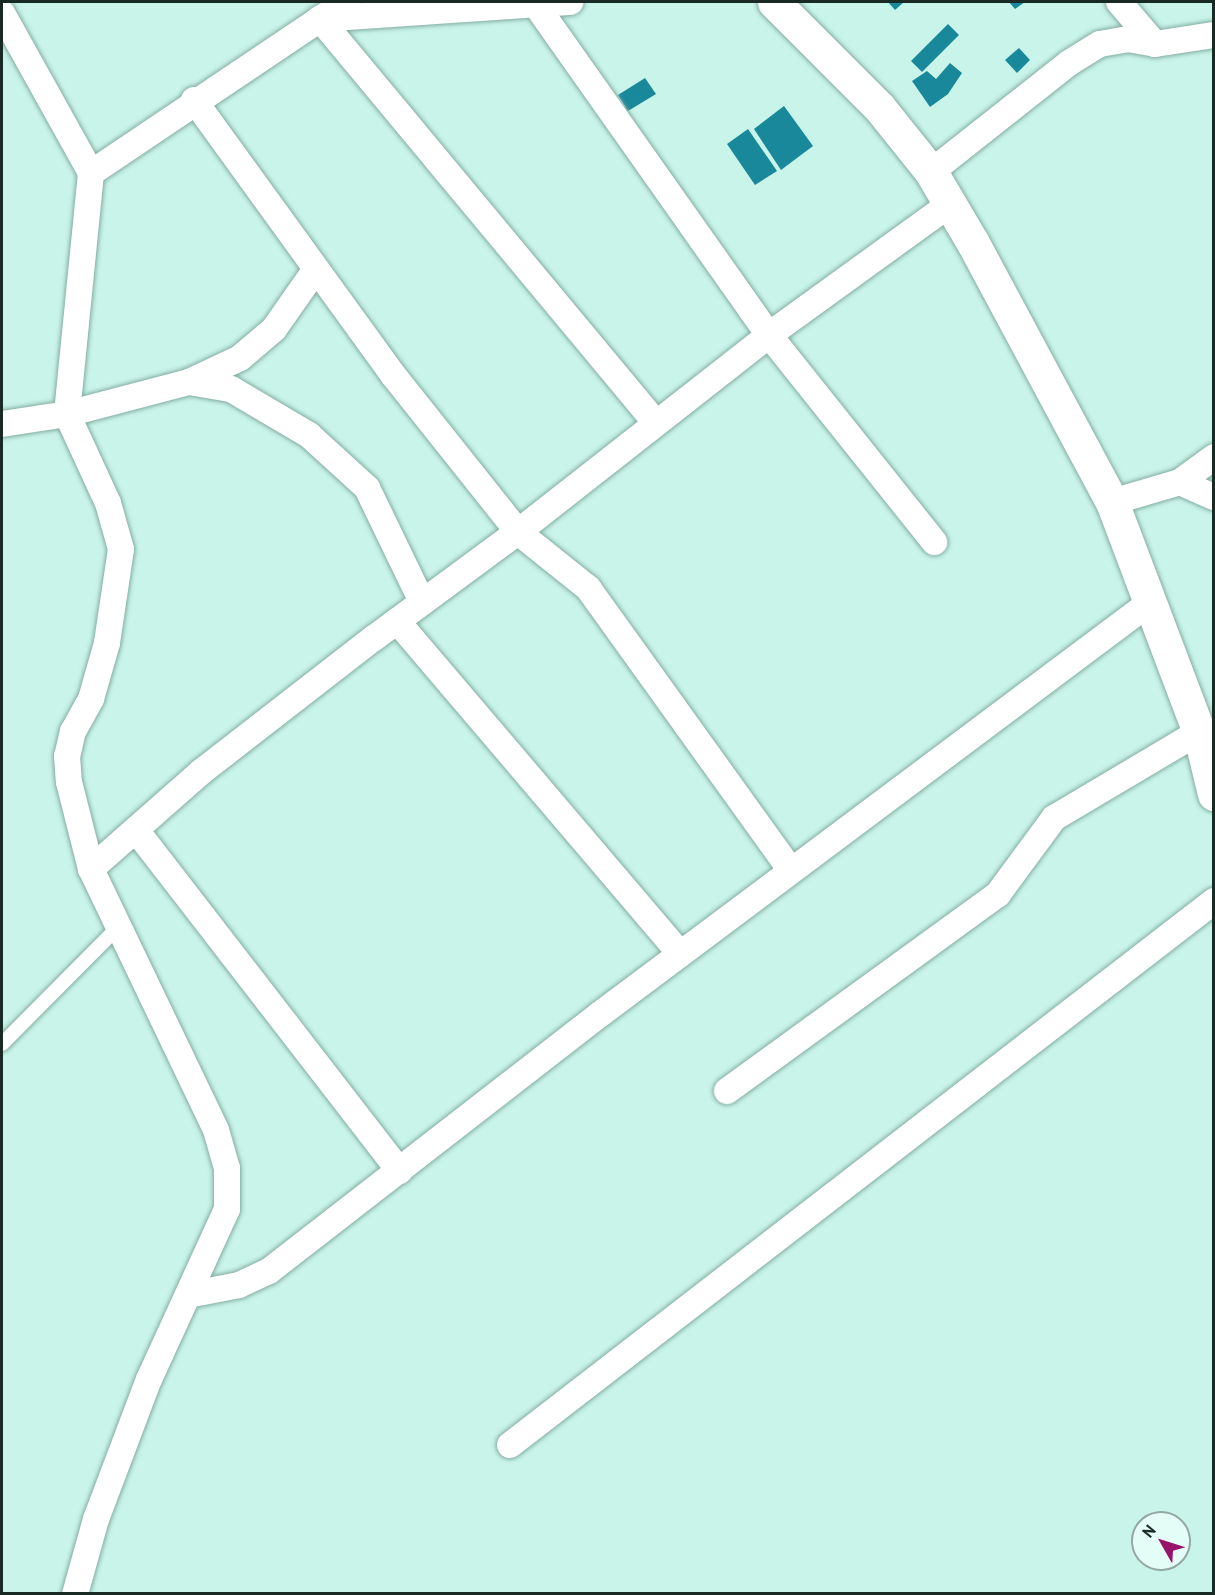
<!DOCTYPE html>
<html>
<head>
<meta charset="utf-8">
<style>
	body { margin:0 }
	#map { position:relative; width:1215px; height:1595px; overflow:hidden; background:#c9f4e9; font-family:"PT Sans",sans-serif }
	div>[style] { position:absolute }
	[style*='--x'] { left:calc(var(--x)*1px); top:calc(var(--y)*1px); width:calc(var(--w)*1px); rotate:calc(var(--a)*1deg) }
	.building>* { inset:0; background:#18889a }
	.roads { filter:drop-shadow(0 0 2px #84ada2) drop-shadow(0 0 2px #84ada2) }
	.service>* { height:14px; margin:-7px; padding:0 7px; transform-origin:7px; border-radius:7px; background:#fff }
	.minor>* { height:26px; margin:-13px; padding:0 13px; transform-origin:13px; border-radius:13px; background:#fff }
	.tertiary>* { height:33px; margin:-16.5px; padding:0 16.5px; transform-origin:16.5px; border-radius:16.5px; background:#fff }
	span { translate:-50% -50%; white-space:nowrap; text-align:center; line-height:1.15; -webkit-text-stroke:6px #e4fdf6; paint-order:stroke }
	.frame { position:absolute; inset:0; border:3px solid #192a25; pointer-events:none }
	.north { position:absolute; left:1131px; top:1511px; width:60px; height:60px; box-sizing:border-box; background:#e4fdf6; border:2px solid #93a9a2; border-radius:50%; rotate:309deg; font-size:16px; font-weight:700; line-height:24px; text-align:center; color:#192a25 }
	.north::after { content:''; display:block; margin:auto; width:21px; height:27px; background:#97146a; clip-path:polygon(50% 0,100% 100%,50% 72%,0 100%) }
</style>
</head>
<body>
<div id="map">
	<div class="building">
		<i style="clip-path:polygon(888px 2px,904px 2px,895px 10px)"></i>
		<i style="clip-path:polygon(1009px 2px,1025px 2px,1015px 9px)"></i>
		<i style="clip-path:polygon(948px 24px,959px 35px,922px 72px,911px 61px)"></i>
		<i style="clip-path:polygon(1019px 48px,1030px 60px,1017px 73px,1005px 60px)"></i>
		<i style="clip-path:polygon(950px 63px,962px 73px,948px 94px,930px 107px,912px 81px,927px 71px,936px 79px)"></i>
		<i style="clip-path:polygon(645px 78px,656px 94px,628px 111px,618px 95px)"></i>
		<i style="clip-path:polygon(784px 106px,813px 146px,781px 170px,754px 129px)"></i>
		<i style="clip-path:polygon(748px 129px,777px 171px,755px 185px,727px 144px)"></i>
	</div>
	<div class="roads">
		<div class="service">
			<i style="--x:2;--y:1044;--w:165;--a:-45.2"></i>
		</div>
		<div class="minor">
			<i style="--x:348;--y:2;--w:33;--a:149"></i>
			<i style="--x:320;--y:19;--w:524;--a:50.26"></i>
			<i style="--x:1119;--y:2;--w:55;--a:49.4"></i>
			<i style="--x:536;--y:5;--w:404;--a:54.8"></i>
			<i style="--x:769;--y:335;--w:265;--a:51.4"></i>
			<i style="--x:2;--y:13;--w:183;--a:60.9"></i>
			<i style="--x:91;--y:173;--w:242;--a:95.7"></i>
			<i style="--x:67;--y:414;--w:98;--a:65.3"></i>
			<i style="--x:108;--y:503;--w:48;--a:74.2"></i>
			<i style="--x:121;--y:549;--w:95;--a:98.5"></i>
			<i style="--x:107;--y:643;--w:58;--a:105.9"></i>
			<i style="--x:91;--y:699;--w:37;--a:119"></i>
			<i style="--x:73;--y:731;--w:26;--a:103"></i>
			<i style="--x:67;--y:756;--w:26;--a:86"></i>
			<i style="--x:69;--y:782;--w:90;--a:75.8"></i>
			<i style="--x:91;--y:869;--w:289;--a:64.4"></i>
			<i style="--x:216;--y:1130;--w:40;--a:74"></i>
			<i style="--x:227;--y:1168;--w:41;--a:90"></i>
			<i style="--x:227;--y:1209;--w:187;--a:114.6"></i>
			<i style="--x:149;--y:1379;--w:150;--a:110.7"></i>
			<i style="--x:96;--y:1519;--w:78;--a:105.6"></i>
			<i style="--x:194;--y:100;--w:341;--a:54.1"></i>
			<i style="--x:394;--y:376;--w:199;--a:51.5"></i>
			<i style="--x:518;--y:532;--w:90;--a:38.7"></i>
			<i style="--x:588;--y:588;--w:348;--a:54.3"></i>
			<i style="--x:931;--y:172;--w:176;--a:-38.3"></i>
			<i style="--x:1069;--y:63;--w:36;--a:-32"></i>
			<i style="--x:1100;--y:44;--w:28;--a:-10"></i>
			<i style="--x:1128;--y:39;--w:27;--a:10"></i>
			<i style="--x:1155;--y:44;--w:60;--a:-8.7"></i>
			<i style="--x:91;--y:173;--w:276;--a:-33.9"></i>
			<i style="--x:320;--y:19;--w:251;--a:-3.9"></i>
			<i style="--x:189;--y:382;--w:56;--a:-25.2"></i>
			<i style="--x:240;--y:358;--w:45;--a:-40.5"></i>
			<i style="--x:274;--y:329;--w:73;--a:-55"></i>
			<i style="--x:2;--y:424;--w:66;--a:-8.7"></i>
			<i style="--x:67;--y:414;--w:126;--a:-14.7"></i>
			<i style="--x:189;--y:382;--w:43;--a:9.5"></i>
			<i style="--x:231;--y:389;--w:91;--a:30.5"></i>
			<i style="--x:309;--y:435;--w:79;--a:42.4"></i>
			<i style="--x:367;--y:488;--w:127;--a:64.2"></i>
			<i style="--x:1180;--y:482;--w:42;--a:-36.3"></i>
			<i style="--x:1112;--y:502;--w:71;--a:-16.4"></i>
			<i style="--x:1180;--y:482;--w:37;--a:24"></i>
			<i style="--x:397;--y:621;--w:437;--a:49.6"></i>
			<i style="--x:136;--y:830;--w:431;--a:52.3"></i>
			<i style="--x:91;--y:869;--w:147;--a:-41.4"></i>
			<i style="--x:201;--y:772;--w:219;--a:-37.8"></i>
			<i style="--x:374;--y:638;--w:179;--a:-36.4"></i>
			<i style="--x:518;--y:532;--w:319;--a:-38.1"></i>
			<i style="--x:769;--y:335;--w:223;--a:-35.9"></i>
			<i style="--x:727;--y:1091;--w:335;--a:-36"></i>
			<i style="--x:998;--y:894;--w:94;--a:-53.6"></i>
			<i style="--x:1054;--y:818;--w:169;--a:-30.7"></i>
			<i style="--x:188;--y:1295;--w:52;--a:-11.1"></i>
			<i style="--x:239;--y:1285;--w:33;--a:-25"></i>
			<i style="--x:269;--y:1271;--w:418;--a:-37.8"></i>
			<i style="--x:599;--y:1015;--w:686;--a:-36.82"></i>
			<i style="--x:510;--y:1445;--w:890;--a:-37.69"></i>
		</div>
		<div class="tertiary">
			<i style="--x:774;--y:2;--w:148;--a:45"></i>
			<i style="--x:879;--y:107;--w:83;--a:51.3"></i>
			<i style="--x:931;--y:172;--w:82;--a:59.4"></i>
			<i style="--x:973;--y:243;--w:294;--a:61.8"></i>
			<i style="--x:1112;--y:502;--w:246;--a:69.3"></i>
			<i style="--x:1199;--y:732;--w:64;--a:76.4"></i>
		</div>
	</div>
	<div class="frame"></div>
	<div class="north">N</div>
</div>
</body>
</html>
